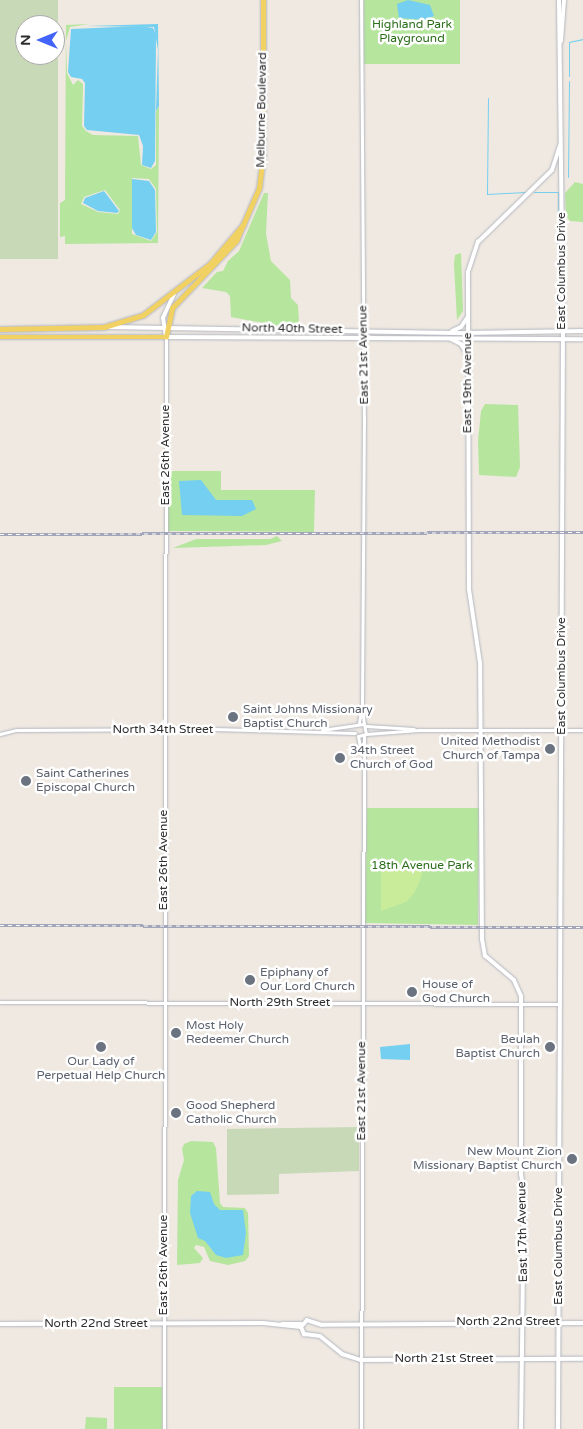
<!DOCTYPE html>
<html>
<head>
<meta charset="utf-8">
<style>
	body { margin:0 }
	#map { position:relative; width:583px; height:1429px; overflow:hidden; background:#efe9e1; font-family:"Varela Round",sans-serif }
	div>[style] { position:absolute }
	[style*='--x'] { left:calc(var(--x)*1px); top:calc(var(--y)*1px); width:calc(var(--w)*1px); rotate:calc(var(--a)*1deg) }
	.green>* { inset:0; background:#b6e59e }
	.cemetery>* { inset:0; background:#c8d9b8 }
	.pitch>* { inset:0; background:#c9ec9a }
	.water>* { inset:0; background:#75cff0 }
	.stream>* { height:1px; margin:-0.5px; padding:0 0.5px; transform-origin:0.5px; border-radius:0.5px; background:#75cff0 }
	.roads { filter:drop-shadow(0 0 1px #b4b7c1) drop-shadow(0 0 1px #b4b7c1) }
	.tertiary>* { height:3px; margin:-1.5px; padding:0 1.5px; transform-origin:1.5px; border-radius:1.5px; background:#fff }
	.secondary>* { height:4px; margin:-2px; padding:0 2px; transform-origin:2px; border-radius:2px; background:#fff }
	.primary>* { height:4.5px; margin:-2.25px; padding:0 2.25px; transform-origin:2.25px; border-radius:2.25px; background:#f2d163 }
	.rail>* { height:3px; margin-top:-1.5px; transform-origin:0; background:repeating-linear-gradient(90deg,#fff 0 4px,#a3a6b8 0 8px); box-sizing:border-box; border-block:1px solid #a3a6b8 }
	.dots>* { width:14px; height:14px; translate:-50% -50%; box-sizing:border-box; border:2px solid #fff; border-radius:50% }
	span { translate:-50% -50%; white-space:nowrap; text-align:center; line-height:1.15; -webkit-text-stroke:5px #fff; paint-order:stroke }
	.park-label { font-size:12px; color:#2c6e1b }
	.street-label { font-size:12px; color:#2e2e2e }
	.worship-label { font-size:12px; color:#5b616d }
	.left { translate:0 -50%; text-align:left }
	.right { translate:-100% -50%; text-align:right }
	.north { position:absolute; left:15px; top:15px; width:50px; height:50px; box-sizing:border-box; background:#fff; border:1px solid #ababab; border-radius:50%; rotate:270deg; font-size:14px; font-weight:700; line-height:20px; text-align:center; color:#2e2e2e }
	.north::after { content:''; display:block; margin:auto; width:18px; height:22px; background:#4264fb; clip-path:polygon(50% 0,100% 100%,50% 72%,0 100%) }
</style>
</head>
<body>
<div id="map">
	<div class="green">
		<i style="clip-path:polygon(364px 0,460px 0,460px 64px,364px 64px)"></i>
		<i style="clip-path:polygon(evenodd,89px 24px,70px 27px,66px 41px,67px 73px,73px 85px,78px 80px,83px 84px,82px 126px,86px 131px,93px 135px,138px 136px,141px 165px,151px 169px,156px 165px,156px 111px,159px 106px,158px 243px,65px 244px,65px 236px,60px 237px,60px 203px,65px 200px,66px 25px,89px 24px,132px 178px,149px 179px,156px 189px,157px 232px,151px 241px,132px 234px,132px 178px,89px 24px,105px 190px,120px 210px,118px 214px,98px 212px,81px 204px,84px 197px,105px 190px)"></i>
		<i style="clip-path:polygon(575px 182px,583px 184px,583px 222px,570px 221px,566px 216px,565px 193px)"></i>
		<i style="clip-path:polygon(264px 193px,268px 193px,266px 234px,271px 261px,290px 280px,291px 298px,298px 305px,299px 322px,285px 327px,231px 317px,230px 296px,226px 292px,202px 288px,217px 272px,223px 271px,228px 261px,239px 251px)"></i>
		<i style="clip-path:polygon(461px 253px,463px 311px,457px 320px,454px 264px,455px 255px)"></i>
		<i style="clip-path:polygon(485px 404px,518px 405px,520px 467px,516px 477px,479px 475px,478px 441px,481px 411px)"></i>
		<i style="clip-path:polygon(165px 471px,221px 471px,221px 490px,315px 490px,314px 532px,165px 531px)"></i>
		<i style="clip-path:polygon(277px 536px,282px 541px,266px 545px,173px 548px,196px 539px,270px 539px)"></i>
		<i style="clip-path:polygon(367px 808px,479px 808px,478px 925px,365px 923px)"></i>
		<i style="clip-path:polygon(191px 1141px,213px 1142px,216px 1148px,220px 1203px,223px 1207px,245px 1208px,248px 1213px,249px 1256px,245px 1261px,228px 1265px,210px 1261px,204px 1247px,196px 1245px,194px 1248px,203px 1258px,200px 1263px,177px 1265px,178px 1180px,184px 1160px,182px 1149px,184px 1144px)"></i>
		<i style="clip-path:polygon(114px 1387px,162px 1387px,162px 1429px,114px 1429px)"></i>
		<i style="clip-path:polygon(86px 1417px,107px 1418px,107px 1429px,85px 1429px)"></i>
	</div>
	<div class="cemetery">
		<i style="clip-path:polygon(evenodd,0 0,58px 0,58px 259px,0 259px,0 0,25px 25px,55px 25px,55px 55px,25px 55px,25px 25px)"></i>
		<i style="clip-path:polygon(359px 1127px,359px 1171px,279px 1174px,279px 1194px,227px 1195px,227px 1129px)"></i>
	</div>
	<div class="pitch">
		<i style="clip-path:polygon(385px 865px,422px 865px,422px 875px,415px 892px,406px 902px,381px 911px,381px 869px)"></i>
	</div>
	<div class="water">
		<i style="clip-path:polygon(408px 0,430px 5px,434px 16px,425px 20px,399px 18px,397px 4px)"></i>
		<i style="clip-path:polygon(158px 24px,159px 106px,156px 111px,158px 50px,154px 27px,86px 26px)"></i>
		<i style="clip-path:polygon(141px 26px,153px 28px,156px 35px,155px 161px,151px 168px,142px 165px,143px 146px,139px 135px,87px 130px,84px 126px,85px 83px,82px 79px,71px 77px,68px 72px,71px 29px)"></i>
		<i style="clip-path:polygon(132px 179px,149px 181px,155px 190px,156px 232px,151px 240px,136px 235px,132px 228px)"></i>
		<i style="clip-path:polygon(104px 191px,119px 211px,117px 213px,98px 211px,83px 203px,85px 198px)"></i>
		<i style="clip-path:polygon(201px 480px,216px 500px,252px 500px,256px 509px,242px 516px,182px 515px,179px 481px)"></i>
		<i style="clip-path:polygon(410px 1044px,410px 1060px,381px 1059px,380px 1047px)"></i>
		<i style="clip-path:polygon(197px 1191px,210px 1192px,214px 1204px,220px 1210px,243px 1210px,246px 1233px,243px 1255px,226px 1258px,216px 1255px,205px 1241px,198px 1238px,190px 1213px,191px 1196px)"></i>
	</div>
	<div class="stream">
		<i style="--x:569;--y:76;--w:34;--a:-90"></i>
		<i style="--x:569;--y:42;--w:14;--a:-12"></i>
		<i style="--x:488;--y:98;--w:96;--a:90.6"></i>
		<i style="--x:487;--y:194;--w:38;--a:-3"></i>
		<i style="--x:568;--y:177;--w:96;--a:-89.4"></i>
		<i style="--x:534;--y:192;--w:24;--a:0"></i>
		<i style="--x:558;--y:192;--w:119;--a:90.5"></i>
	</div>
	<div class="roads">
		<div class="tertiary">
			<i style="--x:361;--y:0;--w:417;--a:89.6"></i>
			<i style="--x:364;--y:417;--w:291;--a:90.4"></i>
			<i style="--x:362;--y:708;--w:16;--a:83"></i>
			<i style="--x:359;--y:723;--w:12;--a:-81"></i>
			<i style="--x:366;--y:726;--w:48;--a:3.6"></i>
			<i style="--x:322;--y:730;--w:42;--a:-8.1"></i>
			<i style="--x:364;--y:724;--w:10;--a:79"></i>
			<i style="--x:366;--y:734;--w:8;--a:166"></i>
			<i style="--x:0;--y:734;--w:16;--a:-14"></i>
			<i style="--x:16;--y:730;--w:199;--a:-0.3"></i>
			<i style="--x:215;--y:729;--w:140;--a:1.6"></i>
			<i style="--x:366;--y:734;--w:53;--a:-4.3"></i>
			<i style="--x:419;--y:730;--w:164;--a:0"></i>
			<i style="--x:358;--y:736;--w:16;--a:79"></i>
			<i style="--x:0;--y:1002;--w:560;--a:0.2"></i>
			<i style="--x:164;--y:1429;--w:1092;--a:-89.9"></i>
			<i style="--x:361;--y:1429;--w:693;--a:-89.75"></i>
		</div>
		<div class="secondary">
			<i style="--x:561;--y:41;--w:41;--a:-85.8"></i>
			<i style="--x:174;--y:294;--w:26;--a:115"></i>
			<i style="--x:163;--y:318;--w:19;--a:81"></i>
			<i style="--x:166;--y:337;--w:417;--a:0.3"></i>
			<i style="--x:109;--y:327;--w:359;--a:1"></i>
			<i style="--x:468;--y:333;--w:115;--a:-1"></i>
			<i style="--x:452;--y:331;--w:10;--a:-24"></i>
			<i style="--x:461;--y:327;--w:11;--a:-56"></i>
			<i style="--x:451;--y:339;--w:11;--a:27"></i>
			<i style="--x:461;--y:344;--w:12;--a:59"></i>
			<i style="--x:583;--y:1323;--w:261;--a:179.6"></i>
			<i style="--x:322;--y:1325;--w:16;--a:-162"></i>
			<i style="--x:307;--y:1320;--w:9;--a:131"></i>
			<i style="--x:301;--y:1327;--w:8;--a:67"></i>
			<i style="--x:304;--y:1334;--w:16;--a:7"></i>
			<i style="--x:320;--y:1336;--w:28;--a:39"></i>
			<i style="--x:342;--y:1354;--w:20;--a:18"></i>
			<i style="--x:361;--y:1360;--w:222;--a:-0.3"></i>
			<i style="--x:0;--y:1324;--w:263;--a:-0.2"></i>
			<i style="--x:263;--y:1323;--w:38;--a:6"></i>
			<i style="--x:282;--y:1324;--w:19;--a:0"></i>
			<i style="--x:521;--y:1429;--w:236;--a:-89.3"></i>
			<i style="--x:524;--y:1193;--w:19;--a:-99"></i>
			<i style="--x:521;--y:1174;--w:178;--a:-90"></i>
			<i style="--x:521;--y:996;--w:17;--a:-114"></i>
			<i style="--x:514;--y:980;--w:38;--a:-140"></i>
			<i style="--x:485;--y:956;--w:17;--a:-100"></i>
			<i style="--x:482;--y:939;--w:276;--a:-90.4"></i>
			<i style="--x:480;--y:663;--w:75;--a:-98.5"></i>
			<i style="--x:469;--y:589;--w:317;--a:-90.2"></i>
			<i style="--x:468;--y:272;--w:32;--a:-72"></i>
			<i style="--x:478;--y:242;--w:103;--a:-44.2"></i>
			<i style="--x:552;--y:170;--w:26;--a:-72"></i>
			<i style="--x:558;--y:1429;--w:1101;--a:-89.74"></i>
			<i style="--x:563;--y:328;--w:328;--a:-90.7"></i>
		</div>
		<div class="primary">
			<i style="--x:0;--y:329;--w:104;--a:-1.1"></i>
			<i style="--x:104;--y:327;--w:41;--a:-17.1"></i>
			<i style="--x:143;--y:315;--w:84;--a:-37.3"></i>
			<i style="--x:210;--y:264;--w:51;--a:-49.8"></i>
			<i style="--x:0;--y:337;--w:166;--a:0"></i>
			<i style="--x:166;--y:337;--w:30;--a:-78"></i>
			<i style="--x:172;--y:308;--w:93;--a:-46.3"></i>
			<i style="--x:236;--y:241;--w:58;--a:-66.5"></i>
			<i style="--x:259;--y:188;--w:32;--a:-83"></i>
			<i style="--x:263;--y:156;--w:156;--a:-90"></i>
		</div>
	</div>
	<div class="rail">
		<i style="--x:0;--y:534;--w:583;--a:-0.2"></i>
		<i style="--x:0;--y:925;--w:583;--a:0.2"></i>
	</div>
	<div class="dots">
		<i style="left:233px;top:717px;background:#6b7280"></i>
		<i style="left:550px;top:749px;background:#6b7280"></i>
		<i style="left:340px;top:758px;background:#6b7280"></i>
		<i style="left:26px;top:781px;background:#6b7280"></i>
		<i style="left:250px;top:980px;background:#6b7280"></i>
		<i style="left:412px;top:992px;background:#6b7280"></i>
		<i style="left:176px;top:1033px;background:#6b7280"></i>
		<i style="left:101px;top:1047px;background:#6b7280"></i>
		<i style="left:550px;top:1047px;background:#6b7280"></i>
		<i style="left:176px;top:1113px;background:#6b7280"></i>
		<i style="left:572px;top:1159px;background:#6b7280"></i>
	</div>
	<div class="park-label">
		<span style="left:412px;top:32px">Highland Park<br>Playground</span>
		<span style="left:422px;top:866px">18th Avenue Park</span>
	</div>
	<div class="street-label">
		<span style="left:262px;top:110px;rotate:-89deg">Melburne Boulevard</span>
		<span style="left:562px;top:271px;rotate:-90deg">East Columbus Drive</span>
		<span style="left:292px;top:329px;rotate:1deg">North 40th Street</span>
		<span style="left:364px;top:355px;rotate:-91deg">East 21st Avenue</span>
		<span style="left:468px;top:383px;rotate:-90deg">East 19th Avenue</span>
		<span style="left:166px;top:455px;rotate:-90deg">East 26th Avenue</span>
		<span style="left:562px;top:676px;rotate:-90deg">East Columbus Drive</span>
		<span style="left:163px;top:730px">North 34th Street</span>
		<span style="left:164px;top:860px;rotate:-90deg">East 26th Avenue</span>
		<span style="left:280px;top:1003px">North 29th Street</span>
		<span style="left:362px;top:1091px;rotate:-90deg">East 21st Avenue</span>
		<span style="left:523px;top:1232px;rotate:-91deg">East 17th Avenue</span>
		<span style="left:559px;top:1246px;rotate:-90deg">East Columbus Drive</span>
		<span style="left:164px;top:1265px;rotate:-90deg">East 26th Avenue</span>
		<span style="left:508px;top:1322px">North 22nd Street</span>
		<span style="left:96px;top:1324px">North 22nd Street</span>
		<span style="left:444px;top:1359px">North 21st Street</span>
	</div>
	<div class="worship-label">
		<span class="left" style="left:243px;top:717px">Saint Johns Missionary<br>Baptist Church</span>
		<span class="right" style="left:540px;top:749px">United Methodist<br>Church of Tampa</span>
		<span class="left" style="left:350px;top:758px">34th Street<br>Church of God</span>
		<span class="left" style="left:36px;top:781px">Saint Catherines<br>Episcopal Church</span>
		<span class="left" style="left:260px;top:980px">Epiphany of<br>Our Lord Church</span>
		<span class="left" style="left:422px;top:992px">House of<br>God Church</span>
		<span class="left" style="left:186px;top:1033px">Most Holy<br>Redeemer Church</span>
		<span class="right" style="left:540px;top:1047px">Beulah<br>Baptist Church</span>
		<span style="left:101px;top:1069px">Our Lady of<br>Perpetual Help Church</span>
		<span class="left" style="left:186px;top:1113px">Good Shepherd<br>Catholic Church</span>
		<span class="right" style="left:562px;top:1159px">New Mount Zion<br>Missionary Baptist Church</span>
	</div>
	<div class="north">N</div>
</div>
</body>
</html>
